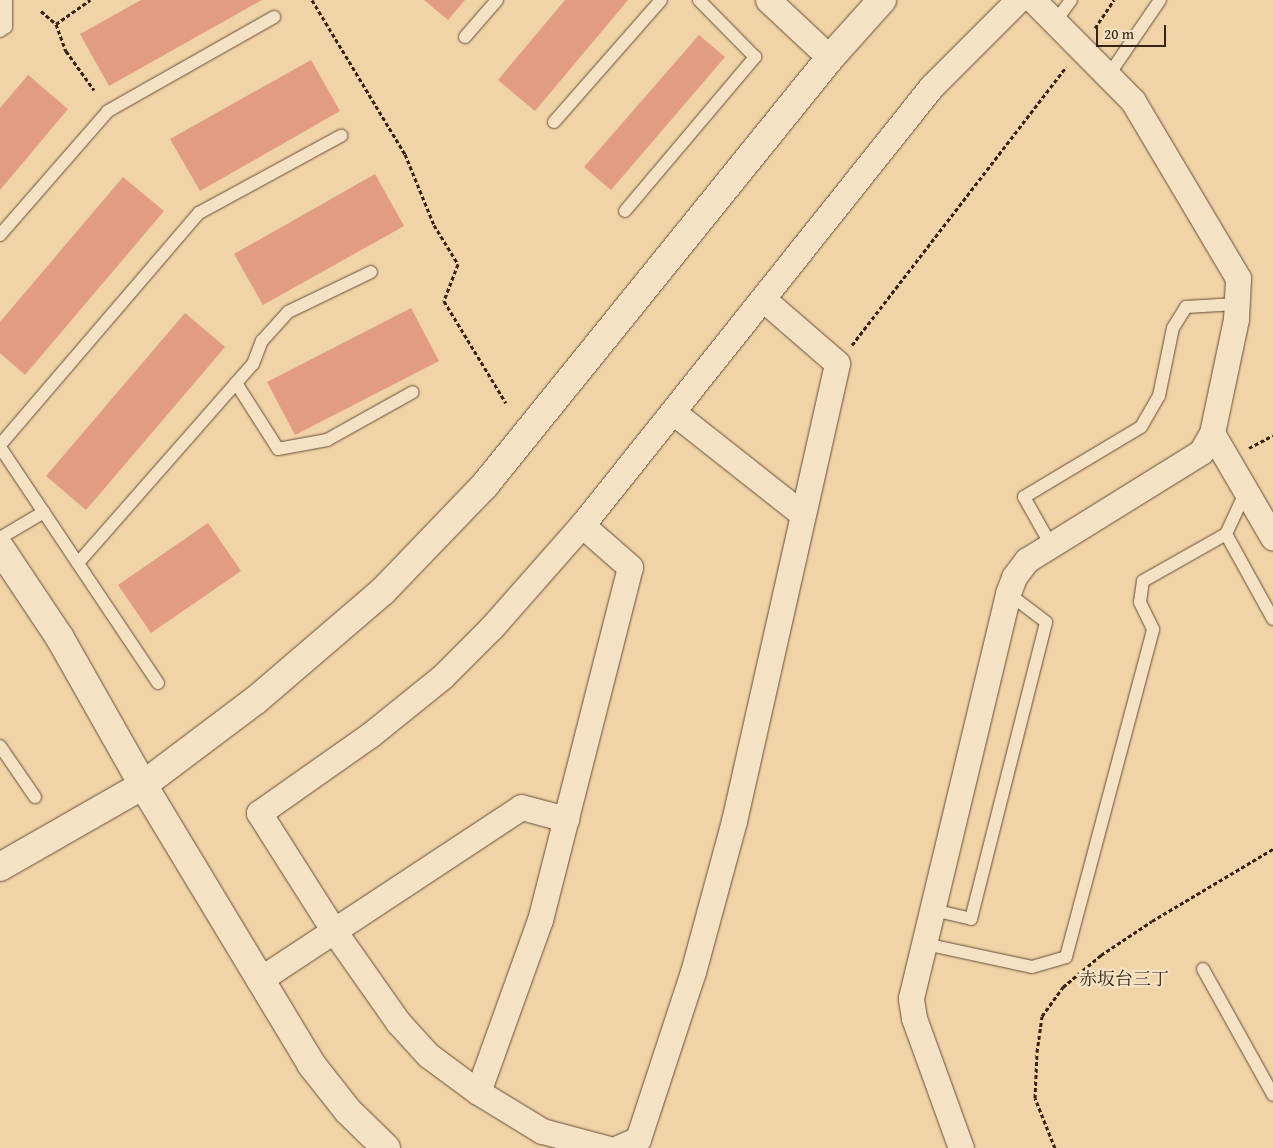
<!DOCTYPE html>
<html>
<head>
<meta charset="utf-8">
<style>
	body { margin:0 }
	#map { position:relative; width:1273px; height:1148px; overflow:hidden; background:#f0d3a6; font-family:"Gentium Book Plus","Noto Serif JP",serif }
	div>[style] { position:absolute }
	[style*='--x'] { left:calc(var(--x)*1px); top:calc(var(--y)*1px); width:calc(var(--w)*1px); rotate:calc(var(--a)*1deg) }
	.building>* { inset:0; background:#e19c82 }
	.path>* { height:3px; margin-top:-1.5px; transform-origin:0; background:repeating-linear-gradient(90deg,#382212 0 4px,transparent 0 6.5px) }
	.roads { filter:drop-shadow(0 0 1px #664e37) drop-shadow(0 0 1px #664e37) }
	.service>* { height:12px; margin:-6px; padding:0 6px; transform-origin:6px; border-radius:6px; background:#f5e2c5 }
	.minor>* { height:25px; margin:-12.5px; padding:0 12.5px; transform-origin:12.5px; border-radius:12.5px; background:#f5e2c5 }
	.tertiary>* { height:28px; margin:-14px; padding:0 14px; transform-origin:14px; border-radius:14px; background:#f5e2c5 }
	span { translate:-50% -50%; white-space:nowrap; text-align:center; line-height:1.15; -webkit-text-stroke:4.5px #f5e2c5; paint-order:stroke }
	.neighbourhood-label { font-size:18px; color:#382212 }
	.scale { position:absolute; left:1096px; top:25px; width:70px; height:22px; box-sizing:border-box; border:2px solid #382212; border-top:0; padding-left:6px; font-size:15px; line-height:18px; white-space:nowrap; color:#382212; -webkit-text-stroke:4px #f5e2c5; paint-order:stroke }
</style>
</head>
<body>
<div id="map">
	<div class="building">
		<i style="clip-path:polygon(141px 0,262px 0,109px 86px,80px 34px)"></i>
		<i style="clip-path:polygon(424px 0,465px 0,448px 20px)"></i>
		<i style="clip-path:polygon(565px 0,628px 0,535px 111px,498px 80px)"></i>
		<i style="clip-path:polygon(699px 35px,725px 57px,611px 190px,584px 167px)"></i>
		<i style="clip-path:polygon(311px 60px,340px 111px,200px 191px,170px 139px)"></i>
		<i style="clip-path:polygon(28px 75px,68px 109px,0 190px,0 108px)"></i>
		<i style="clip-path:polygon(375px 174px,404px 226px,263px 305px,234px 254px)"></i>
		<i style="clip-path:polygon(123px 177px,164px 211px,25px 375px,0 353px,0 322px)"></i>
		<i style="clip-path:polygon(411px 308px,439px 361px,295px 435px,267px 382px)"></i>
		<i style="clip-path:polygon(185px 313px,225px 347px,86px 510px,46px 476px)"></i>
		<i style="clip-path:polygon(208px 523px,241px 571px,151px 633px,118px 585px)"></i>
	</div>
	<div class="path">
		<i style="--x:312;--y:0;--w:180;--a:58.9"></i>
		<i style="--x:405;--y:154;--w:77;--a:67.8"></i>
		<i style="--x:434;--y:225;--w:46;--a:58.4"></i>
		<i style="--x:458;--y:264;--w:40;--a:111"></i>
		<i style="--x:444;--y:301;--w:119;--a:58.7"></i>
		<i style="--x:41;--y:11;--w:20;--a:41"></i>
		<i style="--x:56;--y:24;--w:29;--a:70"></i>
		<i style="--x:66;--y:51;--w:48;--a:54.3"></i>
		<i style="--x:56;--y:24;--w:42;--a:-35.2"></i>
		<i style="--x:1095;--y:28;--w:34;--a:-56"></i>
		<i style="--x:852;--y:345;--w:351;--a:-52.4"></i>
		<i style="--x:1249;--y:448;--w:27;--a:-28"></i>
		<i style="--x:1055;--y:1148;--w:54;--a:-111.8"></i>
		<i style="--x:1035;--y:1098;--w:46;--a:-87.5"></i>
		<i style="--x:1037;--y:1052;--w:36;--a:-82"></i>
		<i style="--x:1042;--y:1016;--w:36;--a:-54"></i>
		<i style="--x:1063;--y:987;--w:50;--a:-40.1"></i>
		<i style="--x:1101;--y:955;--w:61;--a:-33.7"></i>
		<i style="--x:1152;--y:921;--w:141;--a:-30.8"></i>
	</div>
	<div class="roads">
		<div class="service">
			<i style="--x:1055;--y:22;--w:27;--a:-54"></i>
			<i style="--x:0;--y:31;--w:7;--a:-34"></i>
			<i style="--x:6;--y:27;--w:27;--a:-90"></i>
			<i style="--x:465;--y:37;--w:49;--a:-49.1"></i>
			<i style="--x:1108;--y:76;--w:92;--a:-55.6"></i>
			<i style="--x:554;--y:122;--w:162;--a:-48.7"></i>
			<i style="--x:625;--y:211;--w:202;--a:-49.8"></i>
			<i style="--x:755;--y:57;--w:80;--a:-134.5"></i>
			<i style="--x:0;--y:235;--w:164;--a:-48.9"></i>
			<i style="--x:108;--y:111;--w:191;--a:-29.5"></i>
			<i style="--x:236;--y:383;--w:78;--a:57.5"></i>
			<i style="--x:278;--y:449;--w:50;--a:-10.4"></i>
			<i style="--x:327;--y:440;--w:98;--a:-29.2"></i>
			<i style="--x:0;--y:445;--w:306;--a:-49.4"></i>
			<i style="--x:199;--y:213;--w:162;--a:-28.5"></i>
			<i style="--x:0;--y:447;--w:284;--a:56.2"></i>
			<i style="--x:1226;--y:534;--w:97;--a:61.1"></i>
			<i style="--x:0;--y:538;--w:51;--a:-30.6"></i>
			<i style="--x:1051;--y:545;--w:55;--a:-119.4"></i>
			<i style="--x:1024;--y:497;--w:136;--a:-30.9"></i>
			<i style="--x:1141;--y:427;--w:36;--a:-60"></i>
			<i style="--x:1159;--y:396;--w:69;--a:-78.4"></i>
			<i style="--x:1173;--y:328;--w:25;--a:-58"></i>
			<i style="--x:1186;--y:307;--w:51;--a:-3.4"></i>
			<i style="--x:78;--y:563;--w:265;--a:-48.7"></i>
			<i style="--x:253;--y:364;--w:25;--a:-69"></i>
			<i style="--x:262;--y:341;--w:39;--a:-48"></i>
			<i style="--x:288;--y:312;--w:92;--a:-25.7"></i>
			<i style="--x:0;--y:746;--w:62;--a:55.5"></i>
			<i style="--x:933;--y:910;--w:39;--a:13"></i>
			<i style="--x:971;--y:919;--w:306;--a:-75.8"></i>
			<i style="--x:1046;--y:622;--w:48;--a:-142.7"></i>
			<i style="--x:925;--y:944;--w:109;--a:12.1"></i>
			<i style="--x:1032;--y:967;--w:35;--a:-16"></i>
			<i style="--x:1066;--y:957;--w:339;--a:-75.1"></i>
			<i style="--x:1153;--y:629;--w:30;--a:-116"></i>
			<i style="--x:1140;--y:602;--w:21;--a:-82"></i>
			<i style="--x:1143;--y:581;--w:95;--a:-29.5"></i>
			<i style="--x:1226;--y:534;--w:47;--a:-65.1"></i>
			<i style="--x:1203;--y:969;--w:144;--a:60.9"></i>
		</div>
		<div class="minor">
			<i style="--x:768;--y:0;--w:85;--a:43.1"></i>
			<i style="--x:673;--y:412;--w:163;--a:38.3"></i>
			<i style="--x:1212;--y:433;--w:121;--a:59.8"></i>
			<i style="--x:259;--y:980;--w:314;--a:-33.4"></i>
			<i style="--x:521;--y:807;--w:47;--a:14.9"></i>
			<i style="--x:478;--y:1092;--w:183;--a:-70.2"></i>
			<i style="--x:540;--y:920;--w:364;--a:-75.7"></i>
			<i style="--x:630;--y:567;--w:64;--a:-138.8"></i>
			<i style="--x:606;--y:1148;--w:66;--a:-165.1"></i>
			<i style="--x:542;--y:1131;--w:75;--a:-148.6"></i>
			<i style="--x:478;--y:1092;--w:62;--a:-143.5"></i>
			<i style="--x:428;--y:1055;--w:45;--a:-132.3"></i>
			<i style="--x:398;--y:1022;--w:111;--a:-125.1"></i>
			<i style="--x:334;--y:931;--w:140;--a:-122.4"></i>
			<i style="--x:259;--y:813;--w:136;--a:-35.1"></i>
			<i style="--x:370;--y:735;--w:94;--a:-38.9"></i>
			<i style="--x:443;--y:676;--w:69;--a:-45"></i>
			<i style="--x:492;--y:627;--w:136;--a:-48.6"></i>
			<i style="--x:582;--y:525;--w:561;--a:-51.44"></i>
			<i style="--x:932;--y:86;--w:122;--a:-45"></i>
			<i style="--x:618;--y:1148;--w:22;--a:-24"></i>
			<i style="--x:638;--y:1139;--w:176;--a:-71.8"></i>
			<i style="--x:693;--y:972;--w:156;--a:-74.8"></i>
			<i style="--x:734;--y:821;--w:469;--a:-77.3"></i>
			<i style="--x:837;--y:363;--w:98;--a:-139.1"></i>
			<i style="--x:961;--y:1148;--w:138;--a:-109.9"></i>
			<i style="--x:914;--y:1018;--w:20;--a:-99"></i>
			<i style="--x:911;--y:998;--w:416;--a:-76.5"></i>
			<i style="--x:1008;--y:593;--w:17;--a:-69"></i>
			<i style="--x:1014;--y:577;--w:21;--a:-53"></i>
			<i style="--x:1027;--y:560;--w:205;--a:-31.8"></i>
			<i style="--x:1201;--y:452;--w:22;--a:-60"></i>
			<i style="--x:1212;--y:433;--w:116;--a:-78.1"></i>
			<i style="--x:1236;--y:319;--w:41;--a:-87.2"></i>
			<i style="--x:1238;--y:278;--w:206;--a:-120.7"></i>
			<i style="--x:1133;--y:101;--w:142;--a:-134.7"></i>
		</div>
		<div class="tertiary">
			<i style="--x:0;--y:548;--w:108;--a:56.3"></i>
			<i style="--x:60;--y:638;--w:169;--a:60.5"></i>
			<i style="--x:143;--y:785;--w:326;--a:58.9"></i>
			<i style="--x:311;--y:1064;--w:60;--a:51.8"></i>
			<i style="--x:348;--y:1111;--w:53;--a:44.2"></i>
			<i style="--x:0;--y:867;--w:165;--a:-29.8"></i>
			<i style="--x:143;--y:785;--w:141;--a:-37"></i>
			<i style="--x:256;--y:700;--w:167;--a:-40.6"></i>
			<i style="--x:383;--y:591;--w:147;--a:-46.1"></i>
			<i style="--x:485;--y:485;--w:549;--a:-51.06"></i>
			<i style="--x:830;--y:58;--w:78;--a:-48.1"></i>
		</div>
	</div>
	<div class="neighbourhood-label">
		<span style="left:1124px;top:979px">赤坂台三丁</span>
	</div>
	<div class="scale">20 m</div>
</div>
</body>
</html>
